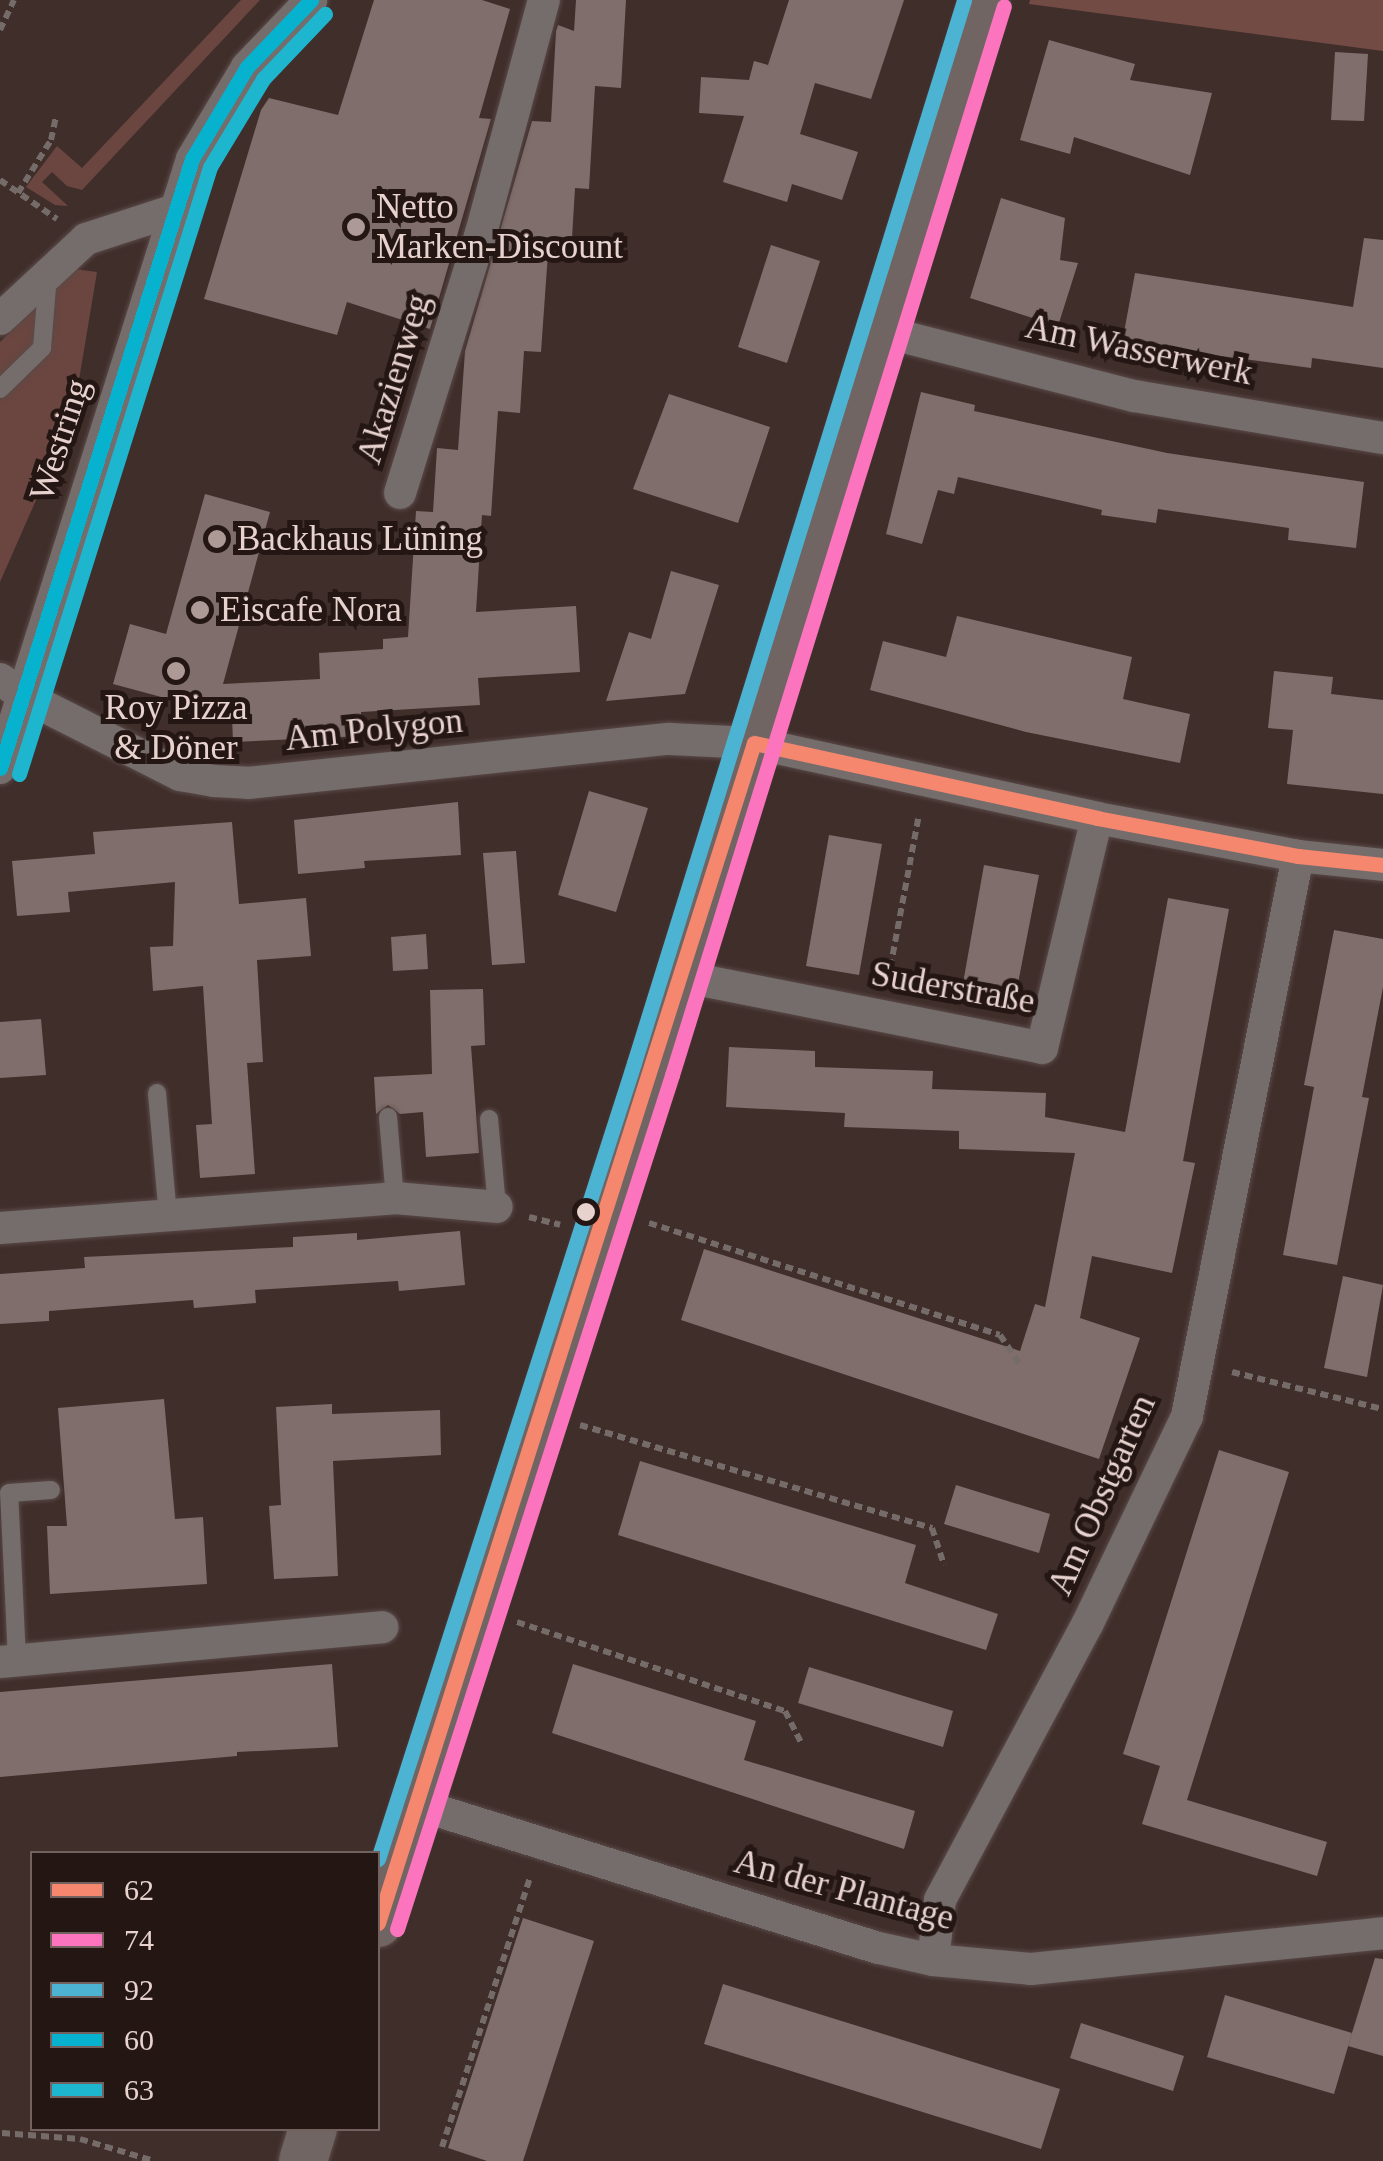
<!DOCTYPE html>
<html>
<head>
<meta charset="utf-8">
<style>
	body { margin:0 }
	#map { position:relative; width:1383px; height:2161px; overflow:hidden; background:#402e2b; font-family:"Times New Roman",serif }
	div>[style] { position:absolute }
	[style*='--x'] { left:calc(var(--x)*1px); top:calc(var(--y)*1px); width:calc(var(--w)*1px); rotate:calc(var(--a)*1deg) }
	.green>* { inset:0; background:#6b4640 }
	.forest>* { inset:0; background:#734b45 }
	.building>* { inset:0; background:#7f6e6b }
	.path>* { height:6px; margin-top:-3px; transform-origin:0; background:repeating-linear-gradient(90deg,#756c6a 0 8px,transparent 0 13px) }
	.roads { filter:drop-shadow(0 0 2px #594a47) drop-shadow(0 0 2px #594a47) }
	.lane>* { height:18px; margin:-9px; padding:0 9px; transform-origin:9px; border-radius:9px; background:#756d6b }
	.street>* { height:32px; margin:-16px; padding:0 16px; transform-origin:16px; border-radius:16px; background:#756d6b }
	.secondary>* { height:48px; margin:-24px; padding:0 24px; transform-origin:24px; border-radius:24px; background:#706562 }
	.bus-1>* { height:15px; margin:-7.5px; padding:0 7.5px; transform-origin:7.5px; border-radius:7.5px; background:#f6876f }
	.bus-2>* { height:15px; margin:-7.5px; padding:0 7.5px; transform-origin:7.5px; border-radius:7.5px; background:#fc73be }
	.bus-3>* { height:15px; margin:-7.5px; padding:0 7.5px; transform-origin:7.5px; border-radius:7.5px; background:#4db3d2 }
	.bus-4>* { height:15px; margin:-7.5px; padding:0 7.5px; transform-origin:7.5px; border-radius:7.5px; background:#06b2ce }
	.bus-5>* { height:15px; margin:-7.5px; padding:0 7.5px; transform-origin:7.5px; border-radius:7.5px; background:#1eb5cf }
	.dots>* { width:28px; height:28px; translate:-50% -50%; box-sizing:border-box; border:5px solid #241613; border-radius:50% }
	span { translate:-50% -50%; white-space:nowrap; text-align:center; line-height:1.15; -webkit-text-stroke:10px #241613; paint-order:stroke }
	.poi-label { font-size:35px; color:#e7d2ce }
	.left { translate:0 -50%; text-align:left }
	.street-label { font-size:35px; color:#e7d2ce }
	.legend { position:absolute; left:30px; top:1851px; width:350px; height:280px; box-sizing:border-box; background:#241613; border:2px solid #72615e; margin:0; padding:12px 18px; list-style:none; font-size:30px; color:#e7d2ce }
	.legend li { display:flex; align-items:center; gap:20px; height:50px }
	.legend b { width:50px; border:2px solid #72615e }
</style>
</head>
<body>
<div id="map">
	<div class="green">
		<i style="clip-path:polygon(241px 0,260px 0,82px 190px,67px 186px,52px 172px,42px 182px,68px 206px,55px 205px,26px 187px,57px 146px,82px 168px)"></i>
		<i style="clip-path:polygon(75px 269px,97px 272px,73px 416px,0 582px,0 342px)"></i>
	</div>
	<div class="forest">
		<i style="clip-path:polygon(1030px 0,1383px 0,1383px 51px,1029px 4px)"></i>
	</div>
	<div class="building">
		<i style="clip-path:polygon(374px 0,482px 0,510px 9px,479px 118px,491px 119px,430px 329px,347px 302px,337px 335px,204px 299px,261px 110px,269px 98px,338px 115px)"></i>
		<i style="clip-path:polygon(576px 0,626px 0,621px 88px,595px 86px,589px 189px,575px 188px,571px 255px,548px 253px,541px 352px,524px 351px,520px 413px,498px 411px,491px 516px,482px 515px,476px 612px,576px 606px,580px 672px,478px 678px,480px 705px,361px 712px,362px 736px,233px 742px,232px 716px,113px 684px,130px 624px,166px 634px,205px 494px,270px 512px,223px 684px,320px 679px,319px 653px,383px 649px,383px 639px,408px 637px,416px 511px,433px 512px,437px 448px,458px 450px,465px 351px,532px 121px,551px 122px,556px 31px,558px 25px,574px 31px)"></i>
		<i style="clip-path:polygon(789px 0,904px 0,871px 99px,815px 83px,800px 134px,858px 152px,842px 200px,792px 184px,787px 202px,723px 182px,744px 116px,699px 113px,701px 77px,749px 80px,754px 61px,768px 65px)"></i>
		<i style="clip-path:polygon(1049px 40px,1135px 64px,1130px 80px,1212px 93px,1190px 175px,1074px 137px,1070px 154px,1020px 140px)"></i>
		<i style="clip-path:polygon(1335px 52px,1368px 54px,1364px 121px,1331px 120px)"></i>
		<i style="clip-path:polygon(1001px 198px,1065px 218px,1060px 260px,1078px 263px,1058px 326px,970px 298px)"></i>
		<i style="clip-path:polygon(1364px 238px,1383px 240px,1383px 368px,1312px 358px,1311px 368px,1122px 343px,1135px 273px,1353px 307px)"></i>
		<i style="clip-path:polygon(771px 245px,820px 261px,787px 363px,738px 347px)"></i>
		<i style="clip-path:polygon(921px 392px,975px 405px,974px 411px,1167px 453px,1364px 482px,1356px 548px,1288px 540px,1289px 528px,1158px 509px,1156px 523px,1101px 515px,1102px 510px,958px 477px,954px 494px,938px 490px,922px 544px,886px 534px)"></i>
		<i style="clip-path:polygon(669px 394px,770px 427px,738px 523px,633px 489px)"></i>
		<i style="clip-path:polygon(671px 571px,719px 585px,685px 694px,606px 701px,629px 632px,651px 639px)"></i>
		<i style="clip-path:polygon(957px 616px,1132px 657px,1123px 699px,1190px 714px,1180px 763px,1026px 732px,870px 690px,883px 641px,946px 657px)"></i>
		<i style="clip-path:polygon(1274px 671px,1333px 677px,1331px 694px,1383px 700px,1383px 794px,1287px 784px,1293px 730px,1268px 728px)"></i>
		<i style="clip-path:polygon(589px 791px,648px 808px,616px 912px,558px 895px)"></i>
		<i style="clip-path:polygon(458px 802px,461px 855px,364px 861px,365px 868px,298px 874px,294px 820px)"></i>
		<i style="clip-path:polygon(232px 822px,239px 904px,306px 898px,311px 956px,257px 960px,263px 1062px,247px 1063px,255px 1174px,200px 1178px,196px 1125px,212px 1124px,203px 986px,153px 991px,150px 947px,173px 946px,175px 882px,68px 892px,70px 912px,17px 916px,12px 861px,95px 854px,93px 832px)"></i>
		<i style="clip-path:polygon(829px 835px,882px 844px,859px 975px,806px 966px)"></i>
		<i style="clip-path:polygon(516px 851px,525px 963px,492px 965px,483px 853px)"></i>
		<i style="clip-path:polygon(984px 865px,1039px 875px,1013px 1009px,960px 1000px)"></i>
		<i style="clip-path:polygon(1168px 898px,1229px 909px,1183px 1161px,1195px 1163px,1172px 1273px,1092px 1256px,1080px 1318px,1140px 1338px,1099px 1459px,681px 1320px,704px 1249px,1020px 1351px,1035px 1304px,1045px 1307px,1075px 1153px,959px 1149px,959px 1131px,844px 1127px,845px 1113px,726px 1107px,729px 1047px,815px 1051px,815px 1067px,933px 1071px,932px 1089px,1046px 1093px,1045px 1117px,1125px 1132px)"></i>
		<i style="clip-path:polygon(1334px 930px,1383px 939px,1383px 987px,1362px 1097px,1369px 1098px,1337px 1265px,1283px 1255px,1314px 1087px,1304px 1085px)"></i>
		<i style="clip-path:polygon(426px 934px,428px 969px,393px 971px,391px 937px)"></i>
		<i style="clip-path:polygon(483px 989px,485px 1045px,471px 1046px,479px 1153px,426px 1157px,423px 1112px,400px 1114px,388px 1105px,376px 1114px,374px 1077px,432px 1074px,430px 990px)"></i>
		<i style="clip-path:polygon(41px 1019px,46px 1075px,0 1078px,0 1022px)"></i>
		<i style="clip-path:polygon(460px 1231px,465px 1285px,399px 1291px,398px 1281px,255px 1290px,256px 1303px,194px 1308px,193px 1300px,49px 1311px,49px 1321px,0 1324px,0 1274px,85px 1268px,84px 1257px,293px 1247px,293px 1237px,357px 1233px,357px 1240px)"></i>
		<i style="clip-path:polygon(1343px 1276px,1383px 1285px,1367px 1377px,1324px 1368px)"></i>
		<i style="clip-path:polygon(164px 1399px,175px 1519px,203px 1517px,207px 1584px,50px 1594px,47px 1526px,67px 1526px,58px 1408px)"></i>
		<i style="clip-path:polygon(332px 1404px,332px 1414px,440px 1410px,441px 1455px,333px 1461px,338px 1576px,274px 1579px,269px 1506px,281px 1505px,276px 1407px)"></i>
		<i style="clip-path:polygon(1219px 1450px,1289px 1472px,1187px 1800px,1327px 1842px,1317px 1876px,1142px 1824px,1160px 1766px,1123px 1754px)"></i>
		<i style="clip-path:polygon(640px 1461px,916px 1545px,905px 1583px,998px 1614px,986px 1650px,618px 1535px)"></i>
		<i style="clip-path:polygon(956px 1485px,1050px 1514px,1039px 1553px,944px 1524px)"></i>
		<i style="clip-path:polygon(332px 1664px,338px 1747px,237px 1752px,237px 1756px,0 1777px,0 1692px)"></i>
		<i style="clip-path:polygon(573px 1664px,756px 1721px,744px 1760px,915px 1811px,904px 1849px,552px 1733px)"></i>
		<i style="clip-path:polygon(809px 1667px,953px 1711px,943px 1747px,798px 1703px)"></i>
		<i style="clip-path:polygon(523px 1918px,594px 1941px,523px 2161px,487px 2161px,448px 2148px)"></i>
		<i style="clip-path:polygon(1375px 1958px,1383px 1959px,1383px 2056px,1348px 2046px)"></i>
		<i style="clip-path:polygon(723px 1984px,1060px 2089px,1041px 2149px,704px 2044px)"></i>
		<i style="clip-path:polygon(1225px 1995px,1352px 2033px,1334px 2094px,1207px 2057px)"></i>
		<i style="clip-path:polygon(1081px 2023px,1184px 2056px,1173px 2091px,1070px 2058px)"></i>
	</div>
	<div class="path">
		<i style="--x:0;--y:30;--w:33;--a:-65"></i>
		<i style="--x:0;--y:180;--w:69;--a:34.4"></i>
		<i style="--x:18;--y:193;--w:62;--a:-58.1"></i>
		<i style="--x:51;--y:140;--w:25;--a:-78"></i>
		<i style="--x:888;--y:980;--w:164;--a:-79.4"></i>
		<i style="--x:529;--y:1217;--w:32;--a:14"></i>
		<i style="--x:649;--y:1223;--w:368;--a:17.7"></i>
		<i style="--x:1000;--y:1335;--w:34;--a:56"></i>
		<i style="--x:1232;--y:1372;--w:155;--a:13.8"></i>
		<i style="--x:580;--y:1425;--w:367;--a:16.3"></i>
		<i style="--x:932;--y:1528;--w:39;--a:72"></i>
		<i style="--x:517;--y:1622;--w:282;--a:18.4"></i>
		<i style="--x:785;--y:1711;--w:35;--a:63"></i>
		<i style="--x:2;--y:2133;--w:78;--a:4.4"></i>
		<i style="--x:80;--y:2139;--w:77;--a:16.6"></i>
		<i style="--x:442;--y:2147;--w:284;--a:-71.9"></i>
	</div>
	<div class="roads">
		<div class="lane">
			<i style="--x:0;--y:389;--w:59;--a:-44.3"></i>
			<i style="--x:42;--y:348;--w:73;--a:-85.3"></i>
			<i style="--x:157;--y:1093;--w:124;--a:84.9"></i>
			<i style="--x:388;--y:1117;--w:81;--a:85.1"></i>
			<i style="--x:489;--y:1119;--w:88;--a:84.8"></i>
			<i style="--x:17;--y:1660;--w:167;--a:-92.7"></i>
			<i style="--x:9;--y:1493;--w:42;--a:-4.1"></i>
		</div>
		<div class="street">
			<i style="--x:0;--y:319;--w:117;--a:-42.9"></i>
			<i style="--x:86;--y:239;--w:94;--a:-18"></i>
			<i style="--x:881;--y:331;--w:261;--a:14.4"></i>
			<i style="--x:1134;--y:396;--w:253;--a:9.6"></i>
			<i style="--x:400;--y:493;--w:272;--a:-72.7"></i>
			<i style="--x:481;--y:233;--w:241;--a:-74.9"></i>
			<i style="--x:0;--y:679;--w:27;--a:36"></i>
			<i style="--x:22;--y:695;--w:177;--a:26.9"></i>
			<i style="--x:180;--y:775;--w:35;--a:10"></i>
			<i style="--x:214;--y:781;--w:34;--a:3"></i>
			<i style="--x:248;--y:783;--w:424;--a:-6"></i>
			<i style="--x:670;--y:739;--w:84;--a:2.7"></i>
			<i style="--x:754;--y:743;--w:351;--a:12.3"></i>
			<i style="--x:1097;--y:818;--w:205;--a:10.7"></i>
			<i style="--x:1298;--y:856;--w:85;--a:6"></i>
			<i style="--x:0;--y:768;--w:639;--a:-72.5"></i>
			<i style="--x:192;--y:159;--w:107;--a:-59.1"></i>
			<i style="--x:247;--y:67;--w:93;--a:-46.3"></i>
			<i style="--x:680;--y:976;--w:369;--a:11.2"></i>
			<i style="--x:1042;--y:1048;--w:236;--a:-76.6"></i>
			<i style="--x:0;--y:1228;--w:396;--a:-4.3"></i>
			<i style="--x:395;--y:1198;--w:102;--a:5"></i>
			<i style="--x:0;--y:1662;--w:384;--a:-5.2"></i>
			<i style="--x:416;--y:1804;--w:485;--a:17.3"></i>
			<i style="--x:879;--y:1948;--w:55;--a:12.5"></i>
			<i style="--x:933;--y:1960;--w:98;--a:5.2"></i>
			<i style="--x:1031;--y:1969;--w:354;--a:-5.8"></i>
			<i style="--x:933;--y:1960;--w:60;--a:-83.3"></i>
			<i style="--x:940;--y:1900;--w:314;--a:-61.9"></i>
			<i style="--x:1088;--y:1623;--w:229;--a:-64.4"></i>
			<i style="--x:1187;--y:1416;--w:571;--a:-78.79"></i>
		</div>
		<div class="secondary">
			<i style="--x:378;--y:1923;--w:897;--a:-72.15"></i>
			<i style="--x:653;--y:1069;--w:1119;--a:-72.75"></i>
			<i style="--x:303;--y:2161;--w:34;--a:-73"></i>
		</div>
	</div>
	<div class="bus-1">
		<i style="--x:754;--y:743;--w:351;--a:12.3"></i>
		<i style="--x:1097;--y:818;--w:205;--a:10.7"></i>
		<i style="--x:1298;--y:856;--w:85;--a:6"></i>
		<i style="--x:378;--y:1923;--w:1238;--a:-72.33"></i>
	</div>
	<div class="bus-2">
		<i style="--x:397;--y:1929;--w:897;--a:-72.15"></i>
		<i style="--x:672;--y:1075;--w:1119;--a:-72.75"></i>
	</div>
	<div class="bus-3">
		<i style="--x:378;--y:1859;--w:836;--a:-72.17"></i>
		<i style="--x:634;--y:1063;--w:1113;--a:-72.75"></i>
	</div>
	<div class="bus-4">
		<i style="--x:0;--y:768;--w:639;--a:-72.5"></i>
		<i style="--x:192;--y:159;--w:107;--a:-59.1"></i>
		<i style="--x:247;--y:67;--w:93;--a:-46.3"></i>
	</div>
	<div class="bus-5">
		<i style="--x:19;--y:774;--w:636;--a:-72.53"></i>
		<i style="--x:210;--y:167;--w:103;--a:-58.9"></i>
		<i style="--x:263;--y:79;--w:90;--a:-46.4"></i>
	</div>
	<div class="dots">
		<i style="left:356px;top:227px;background:#ad9995"></i>
		<i style="left:217px;top:539px;background:#ad9995"></i>
		<i style="left:200px;top:610px;background:#ad9995"></i>
		<i style="left:176px;top:671px;background:#ad9995"></i>
		<i style="left:586px;top:1212px;background:#e7d2ce"></i>
	</div>
	<div class="poi-label">
		<span class="left" style="left:376px;top:227px">Netto<br>Marken-Discount</span>
		<span class="left" style="left:237px;top:539px">Backhaus Lüning</span>
		<span class="left" style="left:220px;top:610px">Eiscafe Nora</span>
		<span style="left:176px;top:728px">Roy Pizza<br>&amp; Döner</span>
	</div>
	<div class="street-label">
		<span style="left:1139px;top:350px;rotate:12deg">Am Wasserwerk</span>
		<span style="left:394px;top:379px;rotate:-73deg">Akazienweg</span>
		<span style="left:60px;top:440px;rotate:-72deg">Westring</span>
		<span style="left:374px;top:730px;rotate:-6deg">Am Polygon</span>
		<span style="left:953px;top:988px;rotate:10deg">Suderstraße</span>
		<span style="left:1102px;top:1495px;rotate:-66deg">Am Obstgarten</span>
		<span style="left:844px;top:1890px;rotate:15deg">An der Plantage</span>
	</div>
	<ul class="legend">
	<li><b style="height:12px;background:#f6876f"></b>62</li>
	<li><b style="height:12px;background:#fc73be"></b>74</li>
	<li><b style="height:12px;background:#4db3d2"></b>92</li>
	<li><b style="height:12px;background:#06b2ce"></b>60</li>
	<li><b style="height:12px;background:#1eb5cf"></b>63</li>
	</ul>
</div>
</body>
</html>
